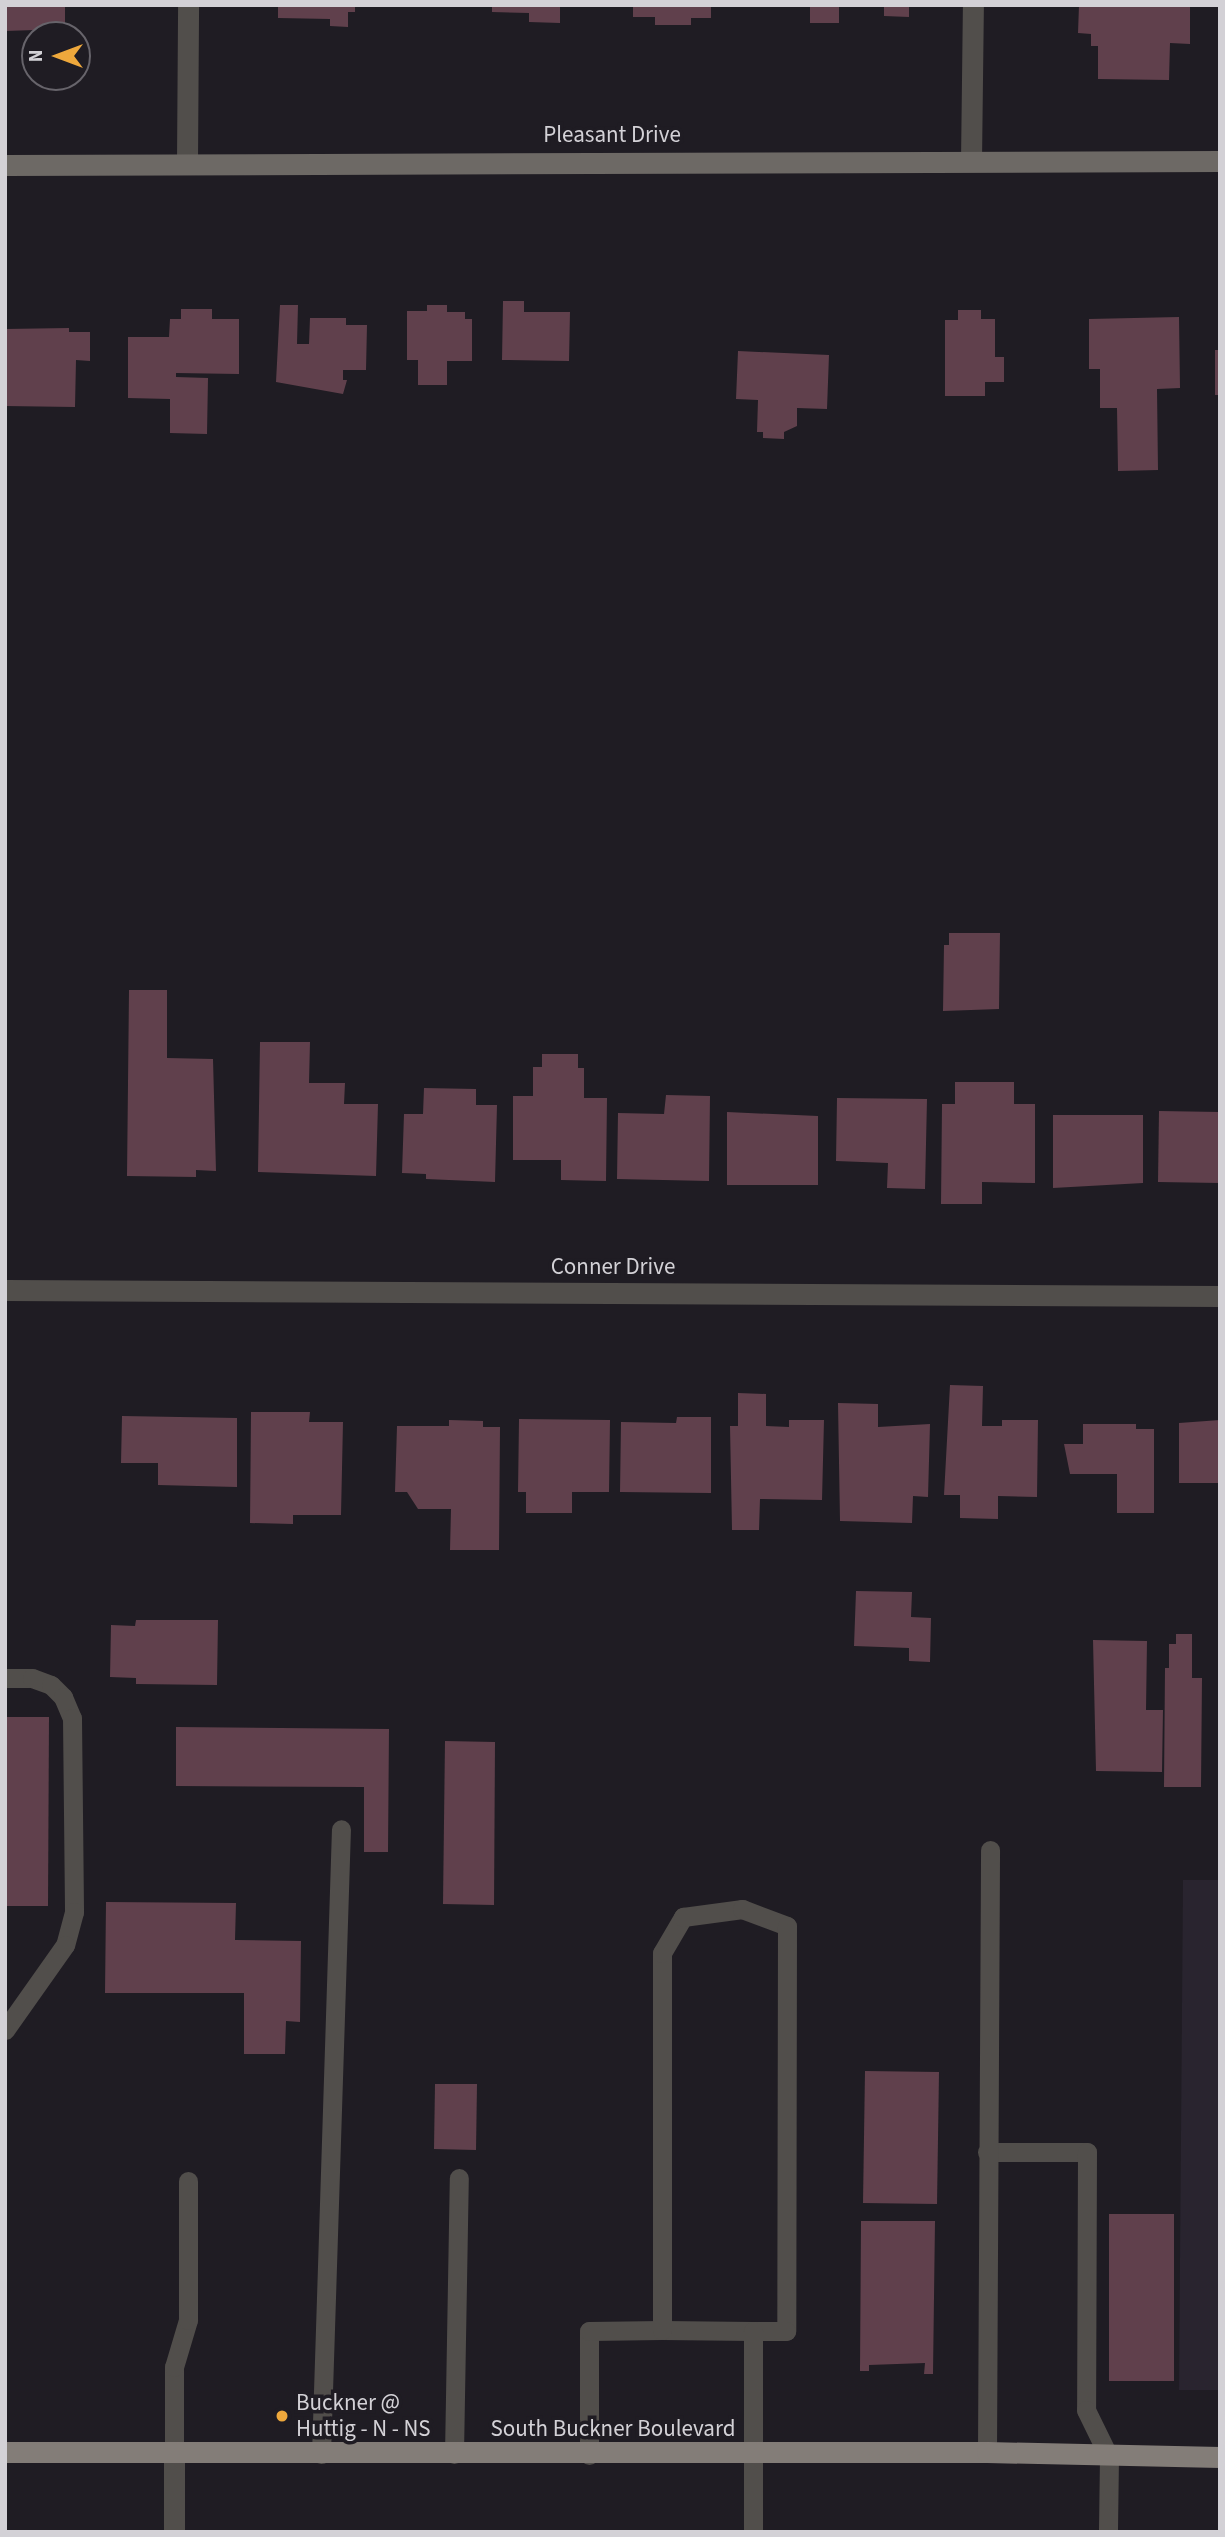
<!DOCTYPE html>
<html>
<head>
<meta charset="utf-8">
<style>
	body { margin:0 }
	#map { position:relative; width:1225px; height:2537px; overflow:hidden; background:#1f1c23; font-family:"Source Sans 3",sans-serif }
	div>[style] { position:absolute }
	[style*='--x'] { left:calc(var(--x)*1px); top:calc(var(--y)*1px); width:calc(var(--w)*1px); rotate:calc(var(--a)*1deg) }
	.built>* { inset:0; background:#29242f }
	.building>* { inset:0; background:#60404c }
	.lane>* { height:19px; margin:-9.5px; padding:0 9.5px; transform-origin:9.5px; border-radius:9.5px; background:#514e4b }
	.street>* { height:21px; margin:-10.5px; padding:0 10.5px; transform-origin:10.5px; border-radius:10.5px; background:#514e4b }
	.secondary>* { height:21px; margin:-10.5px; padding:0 10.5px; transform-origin:10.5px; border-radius:10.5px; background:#6d6965 }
	.primary>* { height:21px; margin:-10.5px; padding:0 10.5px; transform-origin:10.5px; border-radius:10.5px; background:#837d78 }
	.dots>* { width:19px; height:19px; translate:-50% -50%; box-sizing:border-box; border:4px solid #1f1c23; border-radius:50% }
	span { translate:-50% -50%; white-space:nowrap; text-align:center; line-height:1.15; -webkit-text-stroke:7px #1f1c23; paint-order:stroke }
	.street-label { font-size:23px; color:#d3d1d6 }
	.poi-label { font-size:23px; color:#d3d1d6 }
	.left { translate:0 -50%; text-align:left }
	.frame { position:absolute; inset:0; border:7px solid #d3d1d6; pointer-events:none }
	.north { position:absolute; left:21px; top:21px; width:70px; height:70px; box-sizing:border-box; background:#1f1c23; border:2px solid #67646b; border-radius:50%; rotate:270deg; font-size:19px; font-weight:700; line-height:28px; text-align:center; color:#d3d1d6 }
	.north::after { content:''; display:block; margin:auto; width:24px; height:32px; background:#eea83c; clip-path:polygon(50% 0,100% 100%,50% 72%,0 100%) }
</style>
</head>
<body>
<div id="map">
	<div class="built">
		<i style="clip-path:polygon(1183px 1880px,1220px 1880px,1220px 2390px,1179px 2390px)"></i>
	</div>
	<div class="building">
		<i style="clip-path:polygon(5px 5px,65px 5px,65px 29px,5px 31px)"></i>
		<i style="clip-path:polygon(278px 5px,355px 5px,355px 12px,348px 12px,348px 27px,330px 26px,330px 19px,278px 18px)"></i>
		<i style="clip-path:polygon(492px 5px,560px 5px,560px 23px,529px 22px,529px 13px,492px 12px)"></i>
		<i style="clip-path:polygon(633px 5px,711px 5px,711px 18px,691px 18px,691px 25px,655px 25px,655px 17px,633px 17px)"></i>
		<i style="clip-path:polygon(810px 5px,839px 5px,839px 23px,810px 23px)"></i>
		<i style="clip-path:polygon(884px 5px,909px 5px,909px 17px,884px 16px)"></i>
		<i style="clip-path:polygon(1079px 5px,1190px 5px,1190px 44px,1170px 43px,1169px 80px,1098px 79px,1098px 46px,1091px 46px,1091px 34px,1078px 33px)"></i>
		<i style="clip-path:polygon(503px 301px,524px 301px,524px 312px,570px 312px,569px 361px,502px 360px)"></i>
		<i style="clip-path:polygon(280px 305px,298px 305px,297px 344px,309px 344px,310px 318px,346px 318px,346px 325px,367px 325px,366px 370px,343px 370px,343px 380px,347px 380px,343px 394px,276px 382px)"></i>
		<i style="clip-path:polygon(427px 305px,447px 305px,447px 312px,465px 312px,465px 319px,472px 319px,472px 361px,447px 361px,447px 385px,418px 385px,418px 360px,407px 360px,407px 311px,427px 311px)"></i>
		<i style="clip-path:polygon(181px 309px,212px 309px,212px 319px,239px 319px,239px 374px,176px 373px,176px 377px,208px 378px,207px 434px,170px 433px,170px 399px,128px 398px,128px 337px,169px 337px,170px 319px,181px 319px)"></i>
		<i style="clip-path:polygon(958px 310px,981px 310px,981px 319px,995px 319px,995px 357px,1004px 357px,1004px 382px,985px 382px,985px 396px,945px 396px,945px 320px,958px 320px)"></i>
		<i style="clip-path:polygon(1179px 317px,1180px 388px,1157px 389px,1158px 470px,1118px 471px,1117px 408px,1100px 408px,1100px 369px,1089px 369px,1089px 319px)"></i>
		<i style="clip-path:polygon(69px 328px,69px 332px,90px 332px,90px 361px,76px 360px,75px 407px,5px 406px,5px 329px)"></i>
		<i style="clip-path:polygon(1215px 350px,1220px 350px,1220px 395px,1215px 395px)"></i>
		<i style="clip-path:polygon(738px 351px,829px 355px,827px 409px,797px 408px,797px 426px,784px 432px,784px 439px,763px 438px,763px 432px,757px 432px,758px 400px,736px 399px)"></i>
		<i style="clip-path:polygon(949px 933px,1000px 933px,999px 1009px,943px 1011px,944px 945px,949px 945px)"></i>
		<i style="clip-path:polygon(129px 990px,167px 990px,167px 1058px,213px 1059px,216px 1171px,196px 1170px,196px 1177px,127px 1176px)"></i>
		<i style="clip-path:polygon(260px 1042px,310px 1042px,309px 1083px,345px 1083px,344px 1104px,378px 1104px,376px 1176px,258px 1172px)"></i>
		<i style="clip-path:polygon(542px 1054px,578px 1054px,578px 1068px,584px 1068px,584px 1098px,607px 1098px,606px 1181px,561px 1180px,561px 1160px,513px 1160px,513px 1096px,533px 1096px,533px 1067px,542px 1067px)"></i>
		<i style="clip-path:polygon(955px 1082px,1014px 1082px,1014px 1104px,1035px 1104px,1035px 1183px,982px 1182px,982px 1204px,941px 1204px,942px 1104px,955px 1104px)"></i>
		<i style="clip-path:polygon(424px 1088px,476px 1089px,476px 1105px,497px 1105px,495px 1182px,426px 1179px,426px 1174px,402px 1173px,404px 1114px,423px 1114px)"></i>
		<i style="clip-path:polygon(666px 1095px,710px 1096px,709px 1181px,617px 1179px,618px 1113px,664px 1114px)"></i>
		<i style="clip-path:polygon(837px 1098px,927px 1099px,925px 1189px,887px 1188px,888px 1163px,836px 1161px)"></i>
		<i style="clip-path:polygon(1159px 1111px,1220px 1112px,1220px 1183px,1158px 1182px)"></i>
		<i style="clip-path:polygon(727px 1112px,818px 1116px,818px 1185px,727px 1185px)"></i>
		<i style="clip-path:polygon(1053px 1115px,1143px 1115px,1143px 1183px,1053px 1188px)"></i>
		<i style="clip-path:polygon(950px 1385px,983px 1386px,982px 1426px,1002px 1426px,1002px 1420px,1038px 1420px,1037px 1497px,998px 1496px,998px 1519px,960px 1518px,960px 1495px,944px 1495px)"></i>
		<i style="clip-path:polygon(738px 1393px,766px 1394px,766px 1426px,789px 1427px,789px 1420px,824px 1420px,822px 1500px,760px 1499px,759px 1530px,732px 1530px,730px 1426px,738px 1426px)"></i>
		<i style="clip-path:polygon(838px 1403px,878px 1404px,878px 1427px,930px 1424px,928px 1497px,913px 1496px,912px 1523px,840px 1521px)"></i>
		<i style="clip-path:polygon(251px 1412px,310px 1412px,309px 1422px,343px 1422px,341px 1515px,293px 1515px,293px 1524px,250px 1523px)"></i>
		<i style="clip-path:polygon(122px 1416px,237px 1418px,237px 1487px,158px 1485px,158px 1463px,121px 1463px)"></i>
		<i style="clip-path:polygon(677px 1417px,711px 1417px,711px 1493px,620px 1492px,621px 1422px,676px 1423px)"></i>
		<i style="clip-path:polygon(519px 1419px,610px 1420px,609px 1492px,572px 1492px,572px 1513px,526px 1513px,526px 1492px,518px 1492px)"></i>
		<i style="clip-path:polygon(449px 1420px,483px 1421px,483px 1427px,500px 1427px,499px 1550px,450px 1550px,451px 1509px,418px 1509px,407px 1492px,395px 1492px,397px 1426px,449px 1426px)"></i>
		<i style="clip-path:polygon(1220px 1420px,1220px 1483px,1179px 1483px,1179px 1423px)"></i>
		<i style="clip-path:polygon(1083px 1424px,1136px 1424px,1136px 1429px,1154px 1429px,1154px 1513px,1117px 1513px,1117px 1474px,1070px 1474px,1064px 1444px,1083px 1444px)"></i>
		<i style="clip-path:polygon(856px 1591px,912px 1592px,911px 1617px,931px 1618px,930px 1662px,909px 1661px,909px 1648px,854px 1646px)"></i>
		<i style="clip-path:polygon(136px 1620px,218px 1620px,217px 1685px,136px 1684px,136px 1678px,110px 1677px,111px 1625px,135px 1626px)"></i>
		<i style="clip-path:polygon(1176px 1634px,1192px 1634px,1192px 1678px,1202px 1678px,1201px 1787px,1164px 1787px,1165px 1668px,1169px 1668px,1169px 1644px,1176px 1644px)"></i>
		<i style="clip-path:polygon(1093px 1640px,1147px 1641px,1146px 1710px,1163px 1710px,1162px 1772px,1096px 1771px)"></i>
		<i style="clip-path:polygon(5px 1717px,49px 1717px,48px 1906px,5px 1906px)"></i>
		<i style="clip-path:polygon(176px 1727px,389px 1729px,388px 1852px,364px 1852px,364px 1787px,176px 1786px)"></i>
		<i style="clip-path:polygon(445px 1741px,495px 1742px,494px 1905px,443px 1904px)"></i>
		<i style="clip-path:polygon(106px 1902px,236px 1903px,235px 1940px,301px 1941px,300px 2022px,286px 2021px,285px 2054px,244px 2054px,244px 1993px,105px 1993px)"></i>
		<i style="clip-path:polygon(865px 2071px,939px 2072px,937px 2204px,863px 2203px)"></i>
		<i style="clip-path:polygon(435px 2084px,477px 2084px,476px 2150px,434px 2149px)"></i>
		<i style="clip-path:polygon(1109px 2214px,1174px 2214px,1174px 2381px,1109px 2381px)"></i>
		<i style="clip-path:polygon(861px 2221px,935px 2221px,933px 2374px,924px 2374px,925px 2363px,869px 2365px,869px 2371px,860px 2371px)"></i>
	</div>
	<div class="lane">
		<i style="--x:5;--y:1678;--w:27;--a:0"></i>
		<i style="--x:32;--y:1678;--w:20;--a:20"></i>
		<i style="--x:51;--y:1685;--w:17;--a:45"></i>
		<i style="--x:63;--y:1697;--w:23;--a:67"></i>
		<i style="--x:72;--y:1718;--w:194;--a:89.4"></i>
		<i style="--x:74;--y:1912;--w:34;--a:105"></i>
		<i style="--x:65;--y:1945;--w:104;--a:125.2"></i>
		<i style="--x:987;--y:2152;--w:100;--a:0"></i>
		<i style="--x:1087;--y:2152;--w:258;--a:90.2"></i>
		<i style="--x:1086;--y:2410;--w:52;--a:63.9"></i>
		<i style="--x:1109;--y:2457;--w:75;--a:90.8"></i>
		<i style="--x:662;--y:2330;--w:91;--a:0.6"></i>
		<i style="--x:987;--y:2452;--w:602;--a:-89.71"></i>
		<i style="--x:174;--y:2453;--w:86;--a:-90"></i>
		<i style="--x:174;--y:2367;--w:49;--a:-73.4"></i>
		<i style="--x:188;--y:2320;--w:139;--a:-90"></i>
		<i style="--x:321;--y:2454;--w:625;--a:-88.17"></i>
		<i style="--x:454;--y:2454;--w:276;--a:-89"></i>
		<i style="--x:589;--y:2455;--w:124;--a:-90"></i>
		<i style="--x:589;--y:2331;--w:73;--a:-0.8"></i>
		<i style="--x:662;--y:2330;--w:377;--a:-90"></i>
		<i style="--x:662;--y:1953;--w:42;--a:-59.7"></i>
		<i style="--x:683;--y:1917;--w:60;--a:-7.7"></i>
		<i style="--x:742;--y:1909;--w:48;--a:20.7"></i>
		<i style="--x:787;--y:1926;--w:405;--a:90.1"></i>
		<i style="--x:786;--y:2331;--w:33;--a:180"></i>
		<i style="--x:753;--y:2331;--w:201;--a:90"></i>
	</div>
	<div class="street">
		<i style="--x:187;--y:161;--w:156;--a:-89.6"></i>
		<i style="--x:971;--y:161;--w:156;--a:-89.3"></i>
		<i style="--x:5;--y:1290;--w:1215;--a:0.28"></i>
		<i style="--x:174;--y:2453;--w:79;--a:90"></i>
	</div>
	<div class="secondary">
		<i style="--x:5;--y:165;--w:1215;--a:-0.19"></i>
	</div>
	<div class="primary">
		<i style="--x:5;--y:2452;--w:982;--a:0"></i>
		<i style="--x:987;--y:2452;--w:233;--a:1.2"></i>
	</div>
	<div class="dots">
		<i style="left:282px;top:2416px;background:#eea83c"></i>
	</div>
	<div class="street-label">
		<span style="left:612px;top:135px">Pleasant Drive</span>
		<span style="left:613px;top:1267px">Conner Drive</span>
		<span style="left:613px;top:2429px">South Buckner Boulevard</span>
	</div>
	<div class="poi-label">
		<span class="left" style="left:296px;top:2416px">Buckner @<br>Huttig - N - NS</span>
	</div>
	<div class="frame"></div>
	<div class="north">N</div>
</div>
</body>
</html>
